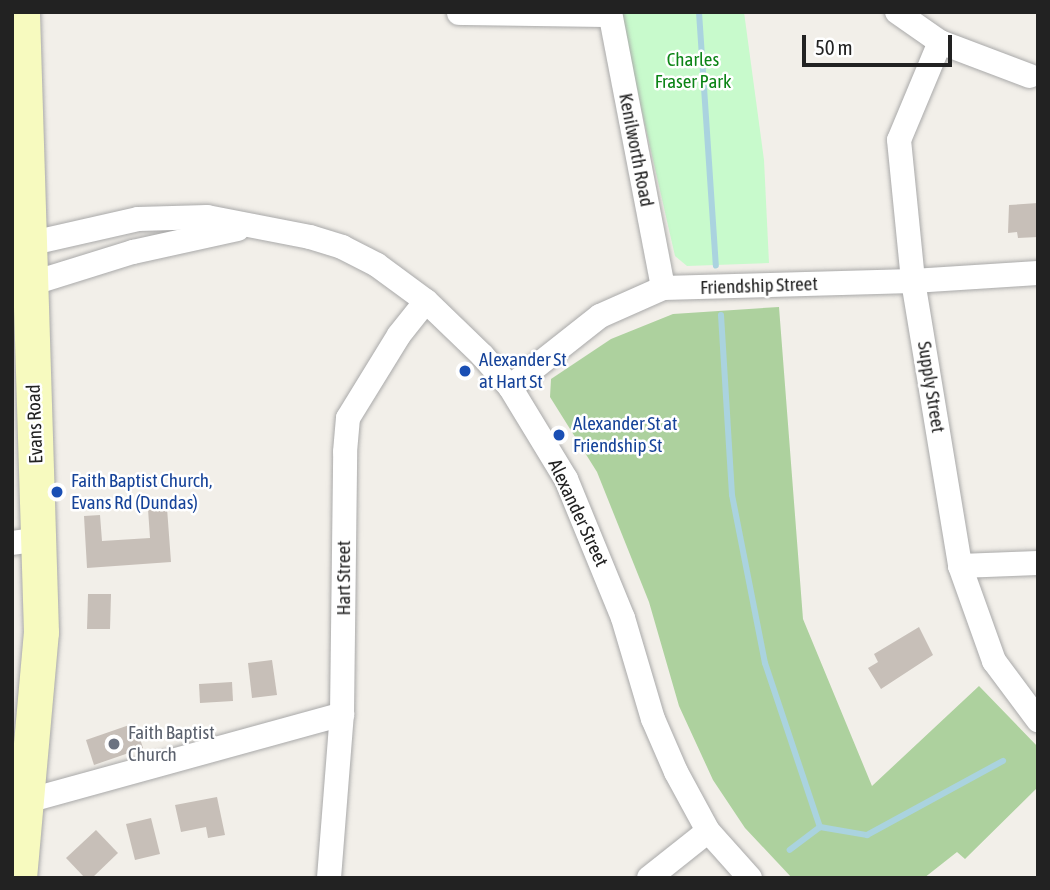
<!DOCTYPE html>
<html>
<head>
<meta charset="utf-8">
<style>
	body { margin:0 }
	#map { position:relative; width:1050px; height:890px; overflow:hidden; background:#f2efe9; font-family:"Asap Condensed",sans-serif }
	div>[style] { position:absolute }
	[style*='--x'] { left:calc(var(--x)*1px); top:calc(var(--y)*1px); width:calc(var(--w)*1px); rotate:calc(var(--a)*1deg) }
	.forest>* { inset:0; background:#add19e }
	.park>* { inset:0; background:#c8facc }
	.stream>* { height:6px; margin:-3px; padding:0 3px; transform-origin:3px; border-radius:3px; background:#aad3df }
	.building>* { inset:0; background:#c7bfb8 }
	.roads { filter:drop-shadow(0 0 2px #a9a9a9) drop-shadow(0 0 2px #a9a9a9) }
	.street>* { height:24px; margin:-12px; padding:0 12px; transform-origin:12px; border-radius:12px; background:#fff }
	.secondary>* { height:35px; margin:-17.5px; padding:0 17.5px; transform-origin:17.5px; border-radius:17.5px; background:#f7fabf }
	.dots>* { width:19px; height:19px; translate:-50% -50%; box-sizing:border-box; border:4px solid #fff; border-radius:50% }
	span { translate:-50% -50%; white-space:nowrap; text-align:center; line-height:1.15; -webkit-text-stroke:5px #fff; paint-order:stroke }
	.park-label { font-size:19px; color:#0c8416 }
	.street-label { font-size:19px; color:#222 }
	.transit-label { font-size:19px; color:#164399 }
	.left { translate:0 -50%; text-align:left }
	.worship-label { font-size:19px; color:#5b616d }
	.frame { position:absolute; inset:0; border:14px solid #222; pointer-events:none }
	.scale { position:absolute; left:802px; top:35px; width:150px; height:32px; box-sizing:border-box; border:4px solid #222; border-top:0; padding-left:9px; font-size:21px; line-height:24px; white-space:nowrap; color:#222; -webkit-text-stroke:5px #fff; paint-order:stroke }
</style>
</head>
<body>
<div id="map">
	<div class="forest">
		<i style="clip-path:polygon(779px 307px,803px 619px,872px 786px,979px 686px,1038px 747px,1038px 787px,965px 859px,957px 852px,924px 878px,792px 878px,745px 828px,713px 780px,679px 706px,649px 602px,597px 472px,550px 397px,551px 379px,611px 339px,673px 314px)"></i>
	</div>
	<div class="park">
		<i style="clip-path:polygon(623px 12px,744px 12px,764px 160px,769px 263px,687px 266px,675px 256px,622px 24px)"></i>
	</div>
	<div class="stream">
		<i style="--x:699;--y:12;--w:254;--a:86.2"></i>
		<i style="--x:721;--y:315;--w:180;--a:86.5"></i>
		<i style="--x:732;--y:495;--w:171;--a:78.9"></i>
		<i style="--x:765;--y:663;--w:173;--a:71.5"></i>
		<i style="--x:820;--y:827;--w:38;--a:143"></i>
		<i style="--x:820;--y:827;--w:48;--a:9.7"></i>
		<i style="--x:867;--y:835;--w:155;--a:-28.6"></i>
	</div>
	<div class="building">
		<i style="clip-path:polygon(1038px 203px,1038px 237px,1018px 238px,1017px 232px,1008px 233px,1009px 205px)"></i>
		<i style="clip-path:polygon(167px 508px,171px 562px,87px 568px,84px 516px,100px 515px,102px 541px,150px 538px,148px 509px)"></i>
		<i style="clip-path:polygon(88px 594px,111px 594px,110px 629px,87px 629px)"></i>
		<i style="clip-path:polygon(919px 627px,933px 655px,881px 689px,868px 668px,878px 662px,874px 654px)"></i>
		<i style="clip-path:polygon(272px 660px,277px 695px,252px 698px,248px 663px)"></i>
		<i style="clip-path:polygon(232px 682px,233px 701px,200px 703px,199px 684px)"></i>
		<i style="clip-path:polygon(135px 723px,143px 748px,94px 765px,86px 740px)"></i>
		<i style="clip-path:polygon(217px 797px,225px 835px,208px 838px,206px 827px,181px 832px,175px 805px)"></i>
		<i style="clip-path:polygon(151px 818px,160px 854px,135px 860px,126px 824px)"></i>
		<i style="clip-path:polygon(96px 830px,118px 853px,92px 878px,85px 878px,66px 858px)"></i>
	</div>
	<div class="roads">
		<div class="street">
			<i style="--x:610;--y:12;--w:281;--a:79.1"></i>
			<i style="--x:897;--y:12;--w:52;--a:34.9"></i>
			<i style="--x:940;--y:42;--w:96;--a:20.7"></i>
			<i style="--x:459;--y:13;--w:151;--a:0.8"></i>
			<i style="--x:940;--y:42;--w:106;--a:112.7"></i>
			<i style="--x:899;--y:140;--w:142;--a:84.3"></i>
			<i style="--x:913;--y:281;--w:289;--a:80.6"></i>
			<i style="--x:960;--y:566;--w:101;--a:70.3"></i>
			<i style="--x:994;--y:661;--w:74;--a:53.3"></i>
			<i style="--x:28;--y:244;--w:113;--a:-12.8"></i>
			<i style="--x:138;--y:219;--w:69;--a:-1.7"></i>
			<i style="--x:207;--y:217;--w:105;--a:11"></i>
			<i style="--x:310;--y:237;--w:34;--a:17"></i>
			<i style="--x:342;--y:247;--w:39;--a:27"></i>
			<i style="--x:377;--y:265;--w:61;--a:36.3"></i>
			<i style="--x:426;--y:301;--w:78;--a:44"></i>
			<i style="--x:482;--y:355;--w:43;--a:48.8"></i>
			<i style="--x:510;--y:387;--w:108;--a:58.7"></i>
			<i style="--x:566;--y:479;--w:150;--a:67.7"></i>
			<i style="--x:623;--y:618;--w:105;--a:73.5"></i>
			<i style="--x:653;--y:719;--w:58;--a:66.5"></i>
			<i style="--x:676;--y:772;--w:67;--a:61.5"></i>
			<i style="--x:708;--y:831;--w:63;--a:48.2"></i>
			<i style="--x:30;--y:284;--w:108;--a:-17.3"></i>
			<i style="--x:133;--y:252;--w:107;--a:-12.4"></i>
			<i style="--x:510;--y:387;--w:115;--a:-38.3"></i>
			<i style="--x:600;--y:316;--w:69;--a:-24"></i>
			<i style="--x:663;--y:288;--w:250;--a:-1.6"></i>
			<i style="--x:913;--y:281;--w:125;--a:-3.7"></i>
			<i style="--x:12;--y:543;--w:27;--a:-8"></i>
			<i style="--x:960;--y:566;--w:78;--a:-2.2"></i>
			<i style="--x:27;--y:801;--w:327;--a:-15.4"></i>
			<i style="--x:329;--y:878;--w:165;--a:-85.5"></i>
			<i style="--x:342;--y:714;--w:262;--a:-89.3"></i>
			<i style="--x:345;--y:452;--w:34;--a:-85"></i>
			<i style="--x:348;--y:418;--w:97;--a:-58.4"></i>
			<i style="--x:399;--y:335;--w:43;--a:-51.5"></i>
			<i style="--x:649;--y:878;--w:75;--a:-38.5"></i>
		</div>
		<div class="secondary">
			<i style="--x:19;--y:878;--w:247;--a:-84.9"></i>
			<i style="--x:41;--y:632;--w:620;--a:-91.76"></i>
		</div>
	</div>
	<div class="dots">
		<i style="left:465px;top:371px;background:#1a4fb4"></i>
		<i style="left:559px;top:435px;background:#1a4fb4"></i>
		<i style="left:57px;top:492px;background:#1a4fb4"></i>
		<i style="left:114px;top:744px;background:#6b7280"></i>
	</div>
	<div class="park-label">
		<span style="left:693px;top:71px">Charles<br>Fraser Park</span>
	</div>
	<div class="street-label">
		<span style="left:636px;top:150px;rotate:79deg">Kenilworth Road</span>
		<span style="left:759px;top:286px;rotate:-2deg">Friendship Street</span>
		<span style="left:931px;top:387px;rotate:81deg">Supply Street</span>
		<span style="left:35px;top:424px;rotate:-92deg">Evans Road</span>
		<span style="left:578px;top:513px;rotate:65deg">Alexander Street</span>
		<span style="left:344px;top:578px;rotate:-90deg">Hart Street</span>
	</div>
	<div class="transit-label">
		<span class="left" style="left:479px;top:371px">Alexander St<br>at Hart St</span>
		<span class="left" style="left:573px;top:435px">Alexander St at<br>Friendship St</span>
		<span class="left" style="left:71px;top:492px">Faith Baptist Church,<br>Evans Rd (Dundas)</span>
	</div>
	<div class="worship-label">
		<span class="left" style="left:128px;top:744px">Faith Baptist<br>Church</span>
	</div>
	<div class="frame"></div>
	<div class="scale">50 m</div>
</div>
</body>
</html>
